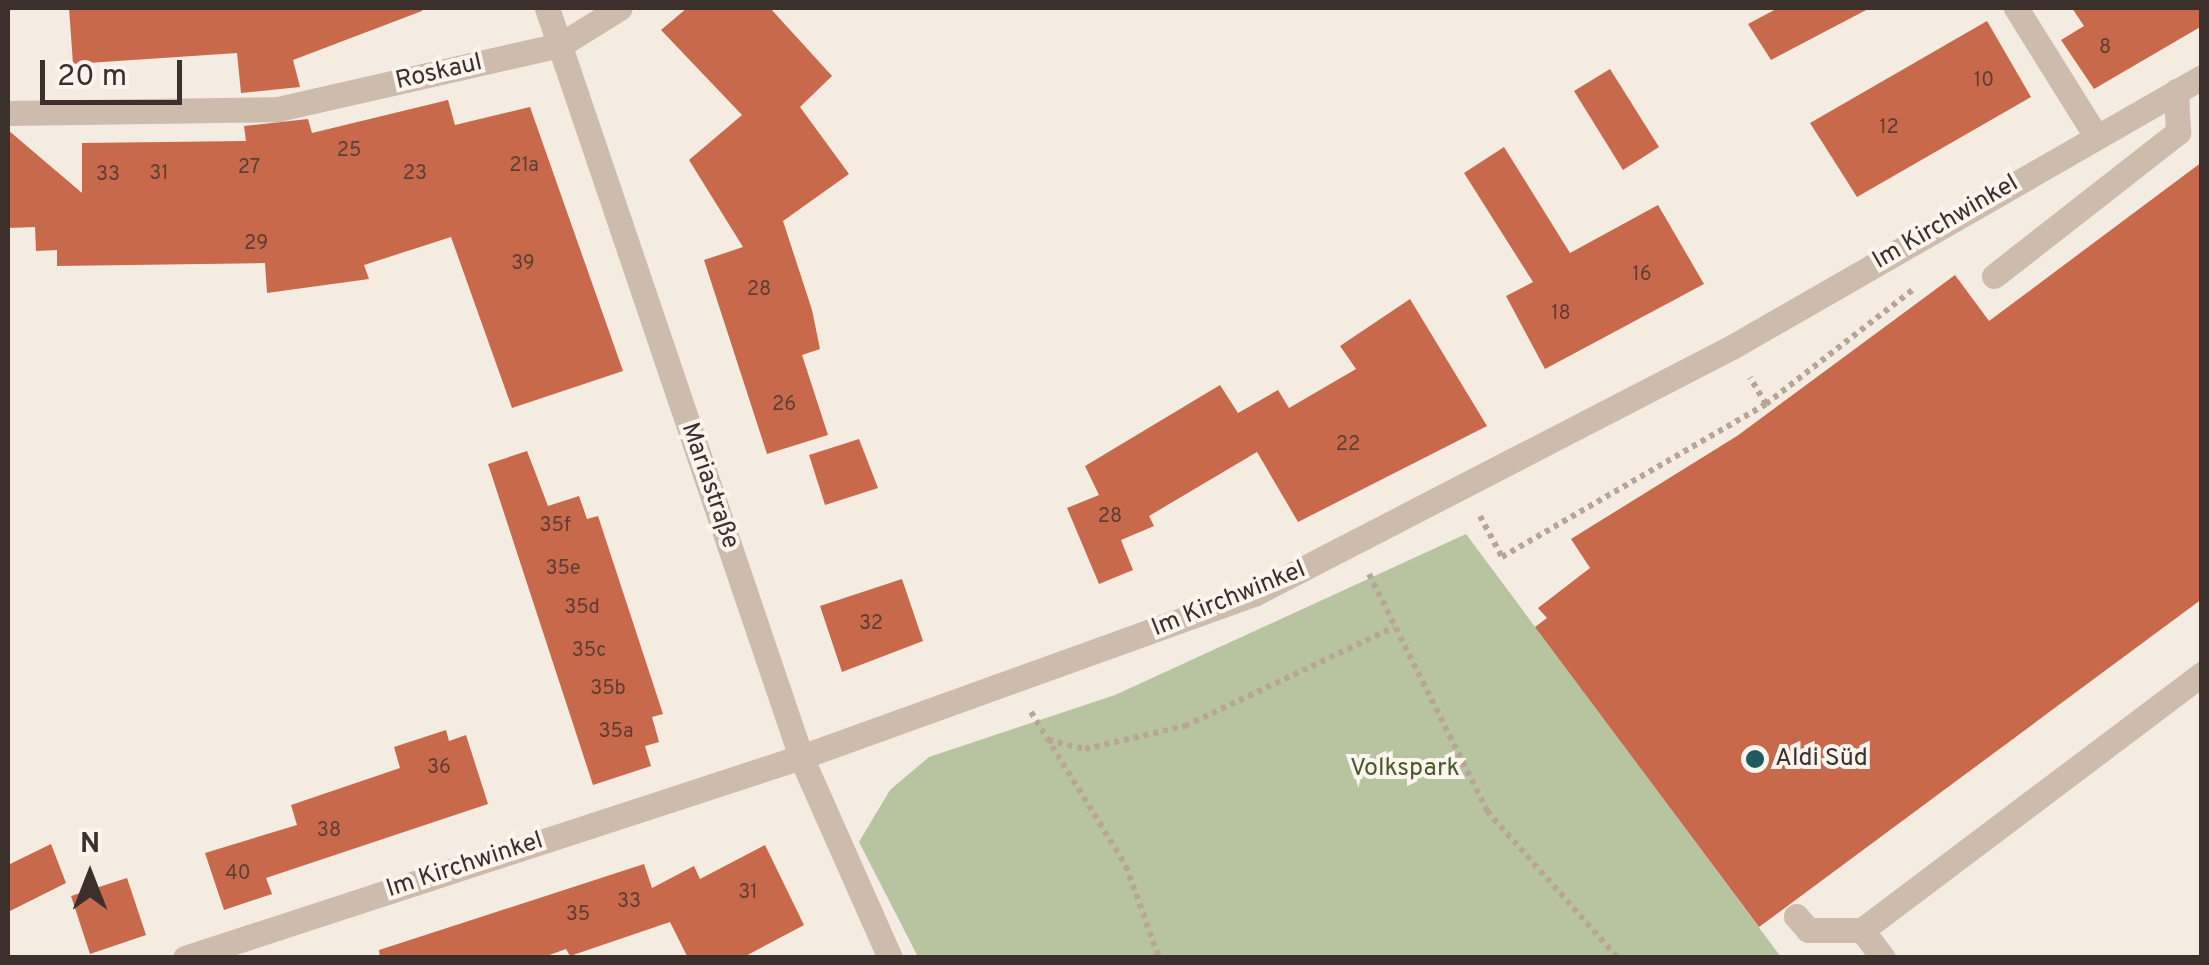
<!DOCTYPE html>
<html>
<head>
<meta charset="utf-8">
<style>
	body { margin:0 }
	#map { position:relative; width:2209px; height:965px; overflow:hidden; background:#f4ebe1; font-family:Overpass,sans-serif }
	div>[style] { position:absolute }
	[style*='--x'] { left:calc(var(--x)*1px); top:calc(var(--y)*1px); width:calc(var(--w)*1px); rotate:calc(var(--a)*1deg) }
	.green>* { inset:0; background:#b8c4a0 }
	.building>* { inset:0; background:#c8694b }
	.path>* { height:6px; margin-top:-3px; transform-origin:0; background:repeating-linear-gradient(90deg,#b9a596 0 5px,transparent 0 10px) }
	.minor>* { height:25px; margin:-12.5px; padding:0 12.5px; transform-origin:12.5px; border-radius:12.5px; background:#cdbbac }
	.dots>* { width:28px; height:28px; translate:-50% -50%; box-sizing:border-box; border:5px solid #fbf5ee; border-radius:50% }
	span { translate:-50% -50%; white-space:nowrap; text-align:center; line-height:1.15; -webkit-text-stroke:8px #fbf5ee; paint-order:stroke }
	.number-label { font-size:20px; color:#5e3e33 }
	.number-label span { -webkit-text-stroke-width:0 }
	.street-label { font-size:25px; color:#3b302b }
	.poi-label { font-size:25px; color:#3b302b }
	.left { translate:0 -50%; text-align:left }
	.park-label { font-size:25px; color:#4a5a2e }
	.frame { position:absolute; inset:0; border:10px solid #3b302b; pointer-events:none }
	.north { position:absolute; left:40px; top:825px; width:100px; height:100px; -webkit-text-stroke:8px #fbf5ee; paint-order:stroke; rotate:0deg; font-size:28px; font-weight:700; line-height:40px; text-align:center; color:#3b302b }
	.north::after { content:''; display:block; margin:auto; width:35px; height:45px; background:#3b302b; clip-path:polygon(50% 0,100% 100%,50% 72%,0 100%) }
	.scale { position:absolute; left:40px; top:60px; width:142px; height:45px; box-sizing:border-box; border:5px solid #3b302b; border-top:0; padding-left:12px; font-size:30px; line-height:35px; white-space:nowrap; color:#3b302b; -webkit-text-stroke:8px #fbf5ee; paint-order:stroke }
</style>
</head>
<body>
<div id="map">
	<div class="green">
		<i style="clip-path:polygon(1466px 534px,1781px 957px,918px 957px,859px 842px,890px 790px,929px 757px,1115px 695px)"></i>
	</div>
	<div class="building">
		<i style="clip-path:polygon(69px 8px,422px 8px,422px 11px,293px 60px,300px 87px,241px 93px,237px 53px,73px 64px)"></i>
		<i style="clip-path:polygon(687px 8px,770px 8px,832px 76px,800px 107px,849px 174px,783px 221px,812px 310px,820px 349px,802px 355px,828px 435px,767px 454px,704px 260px,743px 247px,689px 160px,742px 115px,661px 30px)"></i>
		<i style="clip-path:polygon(1778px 8px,1870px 8px,1771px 60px,1748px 24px)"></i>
		<i style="clip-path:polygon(2072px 8px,2202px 8px,2202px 26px,2094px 89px,2061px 40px,2084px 26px)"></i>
		<i style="clip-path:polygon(1987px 21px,2031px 97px,1857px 197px,1810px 123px)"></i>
		<i style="clip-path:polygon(1610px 69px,1659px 147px,1623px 170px,1574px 91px)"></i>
		<i style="clip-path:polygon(448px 100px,455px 125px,530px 107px,623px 371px,512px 408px,451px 237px,364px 265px,369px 279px,267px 293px,265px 263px,57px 266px,57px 250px,36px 251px,35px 227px,8px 228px,8px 130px,82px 193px,82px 143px,246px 141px,244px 126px,308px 119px,312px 133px)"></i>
		<i style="clip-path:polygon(1504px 147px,1570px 253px,1658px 205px,1704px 284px,1545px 369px,1506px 296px,1533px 282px,1464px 173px)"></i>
		<i style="clip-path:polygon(2202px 162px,2202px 599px,1759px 927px,1535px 627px,1547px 618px,1538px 608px,1590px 568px,1571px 539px,1737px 436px,1955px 275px,1989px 321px)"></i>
		<i style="clip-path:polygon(1410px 299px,1487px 426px,1298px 522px,1257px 452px,1149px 516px,1154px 526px,1121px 540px,1133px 570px,1099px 584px,1067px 508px,1099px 495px,1085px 466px,1220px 385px,1238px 413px,1278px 390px,1289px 408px,1356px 369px,1340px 346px)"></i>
		<i style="clip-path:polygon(859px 439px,878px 488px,825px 505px,809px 455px)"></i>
		<i style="clip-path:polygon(527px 451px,548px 506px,579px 496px,587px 519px,598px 516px,663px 714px,652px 717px,659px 742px,645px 746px,651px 766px,593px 785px,488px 464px)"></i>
		<i style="clip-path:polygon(902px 579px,923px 641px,842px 672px,820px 606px)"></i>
		<i style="clip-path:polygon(446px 730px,449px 741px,466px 735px,488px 804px,266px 878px,272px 894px,224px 910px,205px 853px,297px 825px,291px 805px,400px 768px,394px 747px)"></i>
		<i style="clip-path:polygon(51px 844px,66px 883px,8px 912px,8px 865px)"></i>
		<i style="clip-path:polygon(765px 845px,804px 925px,742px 958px,688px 958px,670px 922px,570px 956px,566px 949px,541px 958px,380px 958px,379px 950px,644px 864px,652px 888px,694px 866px,700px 879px)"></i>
		<i style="clip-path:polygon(127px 878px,146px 935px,90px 954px,71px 896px)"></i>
	</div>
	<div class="path">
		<i style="--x:1766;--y:404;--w:189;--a:-37.9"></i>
		<i style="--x:1480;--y:516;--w:47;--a:61.8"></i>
		<i style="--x:1502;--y:557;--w:305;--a:-30.1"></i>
		<i style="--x:1766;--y:404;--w:31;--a:-121"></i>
		<i style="--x:1369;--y:574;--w:265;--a:63.5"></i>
		<i style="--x:1487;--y:811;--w:197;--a:48.3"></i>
		<i style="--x:1031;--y:712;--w:181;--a:58.3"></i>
		<i style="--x:1126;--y:866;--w:98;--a:70.3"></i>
		<i style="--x:1048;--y:740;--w:38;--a:14"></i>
		<i style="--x:1085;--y:749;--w:103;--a:-13"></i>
		<i style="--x:1185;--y:726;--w:231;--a:-25.3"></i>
	</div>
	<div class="minor">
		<i style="--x:547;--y:8;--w:791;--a:71.27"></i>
		<i style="--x:801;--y:757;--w:220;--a:66.1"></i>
		<i style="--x:2016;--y:8;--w:151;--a:58"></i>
		<i style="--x:8;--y:113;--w:270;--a:-0.8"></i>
		<i style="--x:278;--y:109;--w:289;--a:-12.8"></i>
		<i style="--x:560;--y:45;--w:70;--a:-31.7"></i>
		<i style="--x:1994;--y:276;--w:234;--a:-38"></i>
		<i style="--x:2178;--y:132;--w:41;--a:-92.8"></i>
		<i style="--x:1796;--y:916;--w:18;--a:49"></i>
		<i style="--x:1808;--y:930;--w:54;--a:0"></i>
		<i style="--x:185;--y:958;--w:648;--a:-18.07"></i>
		<i style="--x:801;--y:757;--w:481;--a:-19.8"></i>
		<i style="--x:1254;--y:594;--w:538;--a:-27.33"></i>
		<i style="--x:1732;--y:347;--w:542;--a:-29.88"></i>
		<i style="--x:1883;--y:958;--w:35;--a:-127"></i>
		<i style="--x:1862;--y:930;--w:426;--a:-37"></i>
	</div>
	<div class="dots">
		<i style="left:1755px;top:759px;background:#1f5a5e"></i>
	</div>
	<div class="number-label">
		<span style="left:2105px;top:48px">8</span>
		<span style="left:1984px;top:81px">10</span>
		<span style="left:1889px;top:128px">12</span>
		<span style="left:349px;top:151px">25</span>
		<span style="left:524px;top:166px">21a</span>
		<span style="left:249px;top:168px">27</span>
		<span style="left:159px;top:174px">31</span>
		<span style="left:415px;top:174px">23</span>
		<span style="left:108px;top:175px">33</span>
		<span style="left:256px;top:244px">29</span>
		<span style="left:523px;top:264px">39</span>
		<span style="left:1642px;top:275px">16</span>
		<span style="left:759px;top:290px">28</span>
		<span style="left:1561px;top:314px">18</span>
		<span style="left:784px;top:405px">26</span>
		<span style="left:1348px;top:445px">22</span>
		<span style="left:1110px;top:517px">28</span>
		<span style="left:555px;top:526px">35f</span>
		<span style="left:563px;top:569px">35e</span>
		<span style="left:582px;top:608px">35d</span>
		<span style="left:871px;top:624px">32</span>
		<span style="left:589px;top:651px">35c</span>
		<span style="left:608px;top:689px">35b</span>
		<span style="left:616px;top:732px">35a</span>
		<span style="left:439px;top:768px">36</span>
		<span style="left:329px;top:831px">38</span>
		<span style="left:238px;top:874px">40</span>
		<span style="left:748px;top:893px">31</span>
		<span style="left:629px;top:902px">33</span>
		<span style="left:578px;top:915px">35</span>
	</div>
	<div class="street-label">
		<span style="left:439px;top:73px;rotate:-13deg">Roskaul</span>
		<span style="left:1946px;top:223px;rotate:-30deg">Im Kirchwinkel</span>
		<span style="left:709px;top:486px;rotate:71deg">Mariastraße</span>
		<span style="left:1229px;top:600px;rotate:-22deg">Im Kirchwinkel</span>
		<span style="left:465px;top:866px;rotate:-18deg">Im Kirchwinkel</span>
	</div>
	<div class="poi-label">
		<span class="left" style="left:1775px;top:759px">Aldi Süd</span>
	</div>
	<div class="park-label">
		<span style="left:1405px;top:769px">Volkspark</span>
	</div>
	<div class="frame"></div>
	<div class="north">N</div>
	<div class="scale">20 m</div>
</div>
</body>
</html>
